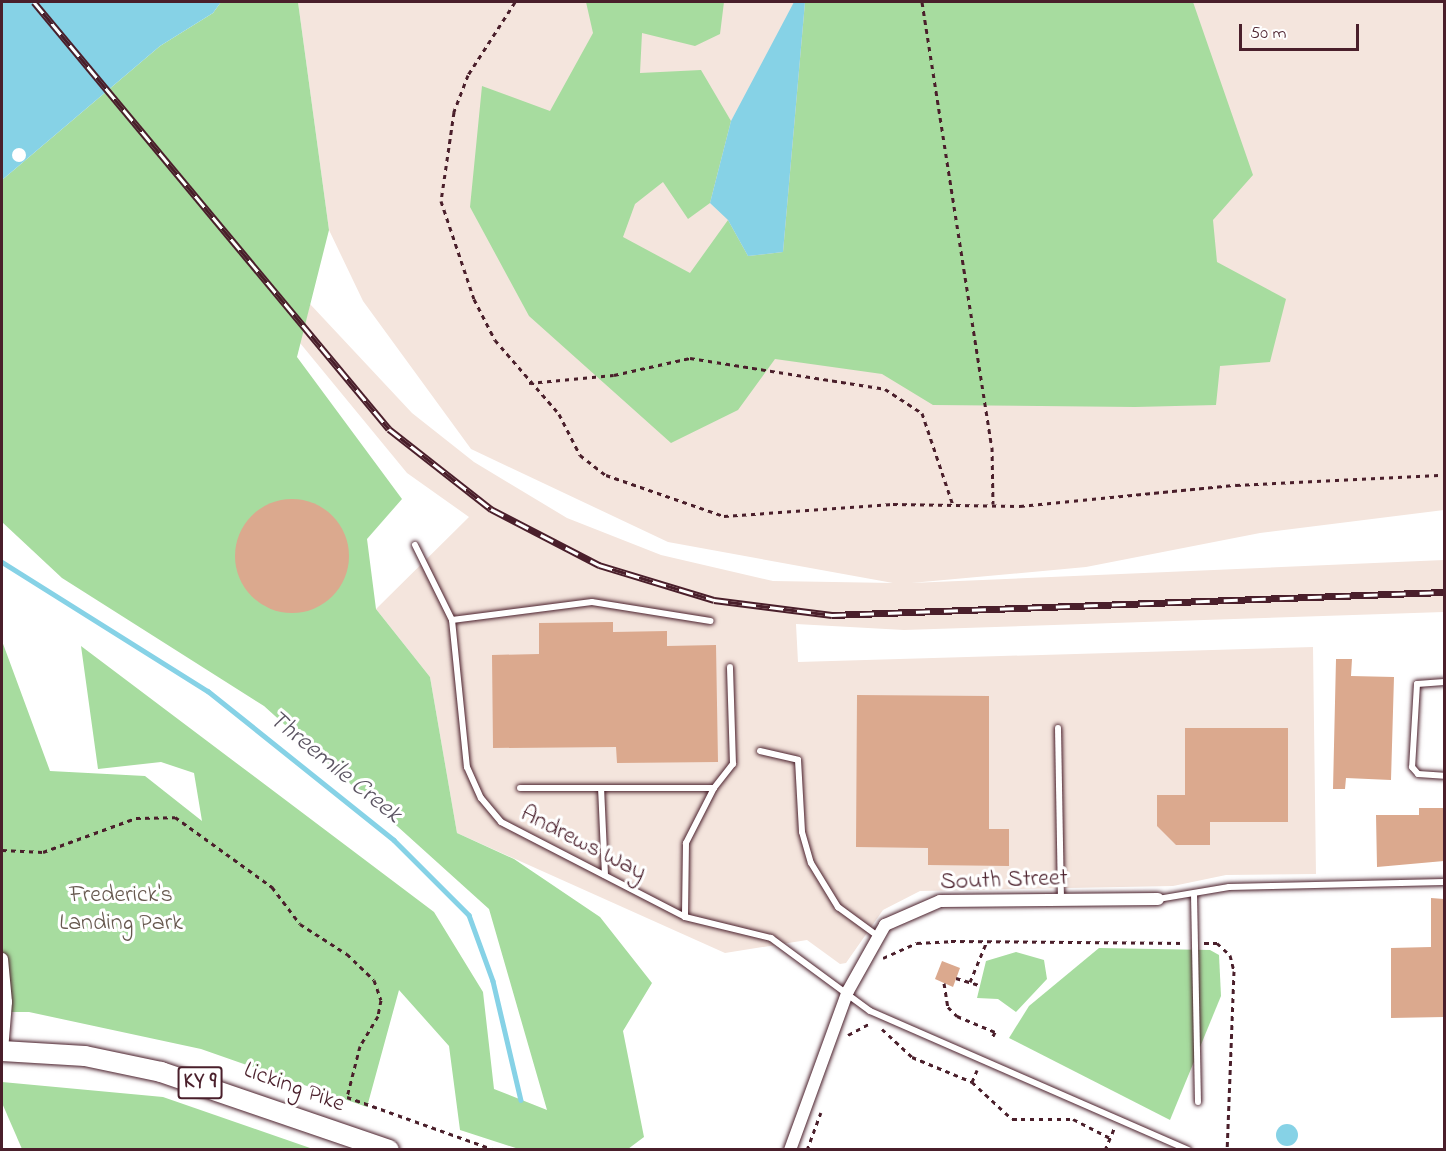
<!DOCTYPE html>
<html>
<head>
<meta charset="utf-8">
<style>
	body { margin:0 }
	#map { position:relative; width:1446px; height:1151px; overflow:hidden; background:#fff; font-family:"Indie Flower",sans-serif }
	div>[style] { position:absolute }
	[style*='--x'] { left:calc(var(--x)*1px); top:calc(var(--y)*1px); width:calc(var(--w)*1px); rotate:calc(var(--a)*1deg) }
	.built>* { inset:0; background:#f4e5dd }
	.green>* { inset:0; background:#a7dc9f }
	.water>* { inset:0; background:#86d2e6 }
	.round { border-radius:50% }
	.pier>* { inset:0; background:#fff }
	.stream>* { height:4.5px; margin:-2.25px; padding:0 2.25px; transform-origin:2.25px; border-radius:2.25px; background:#86d2e6 }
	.building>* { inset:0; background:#dba98e }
	.path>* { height:3px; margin-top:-1.5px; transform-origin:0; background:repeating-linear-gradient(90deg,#4a1f2b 0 4.5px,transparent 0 9px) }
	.roads { filter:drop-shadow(0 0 2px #4a1f2b) drop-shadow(0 0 2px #4a1f2b) }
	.service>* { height:6px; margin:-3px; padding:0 3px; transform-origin:3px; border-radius:3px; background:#fff }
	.minor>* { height:12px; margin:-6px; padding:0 6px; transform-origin:6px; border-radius:6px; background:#fff }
	.primary>* { height:20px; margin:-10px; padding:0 10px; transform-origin:10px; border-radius:10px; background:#fff }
	.rail>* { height:7px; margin-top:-3.5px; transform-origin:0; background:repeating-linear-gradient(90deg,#fff 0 14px,#4a1f2b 0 28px); box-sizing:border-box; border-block:2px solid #4a1f2b }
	span { translate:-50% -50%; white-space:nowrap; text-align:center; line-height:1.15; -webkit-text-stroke:6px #fff; paint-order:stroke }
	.shield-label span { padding:2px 4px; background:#fff; border:2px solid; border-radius:4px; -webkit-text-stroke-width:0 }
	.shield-label { font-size:22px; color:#4a1f2b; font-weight:700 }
	.street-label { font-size:24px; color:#4a1f2b }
	.park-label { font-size:24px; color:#66584e }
	.water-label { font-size:26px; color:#5c5563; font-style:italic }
	.frame { position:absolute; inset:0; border:3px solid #4a1f2b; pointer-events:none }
	.scale { position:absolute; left:1239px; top:24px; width:120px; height:27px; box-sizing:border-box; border:3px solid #4a1f2b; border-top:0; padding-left:8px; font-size:18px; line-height:21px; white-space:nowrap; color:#4a1f2b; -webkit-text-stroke:4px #fff; paint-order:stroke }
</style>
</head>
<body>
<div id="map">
	<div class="built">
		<i style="clip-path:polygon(298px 2px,1444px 2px,1444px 510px,1260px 533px,1086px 567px,911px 583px,1444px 560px,1444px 612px,904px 630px,796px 624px,798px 662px,1313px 647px,1316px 874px,1226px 875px,1173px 886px,920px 891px,883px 910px,846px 963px,840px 964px,807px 940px,725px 953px,457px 833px,430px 677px,376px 609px,469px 517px,407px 473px,300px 343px,310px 304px,412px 413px,474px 462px,567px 518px,661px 555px,773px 581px,893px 583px,668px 542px,471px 449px,363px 301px,329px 230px)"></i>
	</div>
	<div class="green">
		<i style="clip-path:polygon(221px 2px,298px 2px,329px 230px,297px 357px,402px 499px,367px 539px,376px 609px,430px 677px,457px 833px,514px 859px,600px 917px,652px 983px,623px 1031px,644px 1137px,628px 1149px,522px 1150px,460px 1130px,449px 1046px,399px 990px,367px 1107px,201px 1049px,29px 1012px,2px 1012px,2px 641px,50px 771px,145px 776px,202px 821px,194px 773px,161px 762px,98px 769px,81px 646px,434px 912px,483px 992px,494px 1089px,547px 1110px,489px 909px,264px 706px,62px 578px,2px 522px,2px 180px,160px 46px,213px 13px)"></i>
		<i style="clip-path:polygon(586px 2px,724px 2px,720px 34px,695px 46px,642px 33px,640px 73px,701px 70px,731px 121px,710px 203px,688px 219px,663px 182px,635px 204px,623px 237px,690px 273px,728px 220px,748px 256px,783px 252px,805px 2px,1193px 2px,1253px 175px,1213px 220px,1217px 262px,1286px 299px,1270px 362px,1220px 366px,1216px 405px,1135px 407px,933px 405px,882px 374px,775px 359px,738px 410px,671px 443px,529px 316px,470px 207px,482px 86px,550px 111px,593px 33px)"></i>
		<i style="clip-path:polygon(1099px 948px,1210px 950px,1219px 955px,1221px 996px,1170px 1120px,1009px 1038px,1029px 1006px)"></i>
		<i style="clip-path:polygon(1016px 952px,1044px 960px,1047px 979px,1016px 1012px,998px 999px,977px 998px,986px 961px)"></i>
		<i style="clip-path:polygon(2px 1082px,163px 1097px,313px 1149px,22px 1149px,2px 1103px)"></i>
	</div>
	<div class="water">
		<i style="clip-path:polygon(2px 2px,221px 2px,213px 13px,160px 46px,2px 180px)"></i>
		<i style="clip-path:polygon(794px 2px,805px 2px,783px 252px,748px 256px,728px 220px,710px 203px,731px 121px)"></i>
		<i class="round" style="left:1276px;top:1124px;width:22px;height:22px"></i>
	</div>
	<div class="pier">
		<i class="round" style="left:12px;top:148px;width:14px;height:14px"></i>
	</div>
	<div class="stream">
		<i style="--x:2;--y:562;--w:243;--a:32.1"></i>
		<i style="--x:208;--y:691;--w:238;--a:38.7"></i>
		<i style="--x:394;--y:840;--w:106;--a:45"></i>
		<i style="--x:469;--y:915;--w:70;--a:70"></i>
		<i style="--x:493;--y:981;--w:122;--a:76.8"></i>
	</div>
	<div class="building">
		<i class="round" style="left:235px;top:499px;width:114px;height:114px"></i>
		<i style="clip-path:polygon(613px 622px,613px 632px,667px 631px,667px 646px,716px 645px,718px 762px,617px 763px,616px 747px,493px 748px,492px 655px,539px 654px,539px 623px)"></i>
		<i style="clip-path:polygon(1336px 659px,1352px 659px,1351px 676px,1394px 677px,1391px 780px,1346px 778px,1345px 789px,1333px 789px)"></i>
		<i style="clip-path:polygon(857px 695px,989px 696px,989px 829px,1009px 829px,1009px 866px,928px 865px,928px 848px,856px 847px)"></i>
		<i style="clip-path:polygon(1185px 728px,1288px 728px,1288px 822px,1210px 822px,1210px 845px,1176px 845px,1157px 826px,1157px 795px,1185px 795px)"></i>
		<i style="clip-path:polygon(1419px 808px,1444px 808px,1444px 861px,1377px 867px,1376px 815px,1419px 815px)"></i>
		<i style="clip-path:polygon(1431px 898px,1444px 899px,1444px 1017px,1391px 1018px,1391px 948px,1431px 947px)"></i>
		<i style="clip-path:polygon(942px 961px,960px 968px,953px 987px,935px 979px)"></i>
	</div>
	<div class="path">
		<i style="--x:515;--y:2;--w:87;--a:122.8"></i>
		<i style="--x:468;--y:75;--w:40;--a:111"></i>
		<i style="--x:454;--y:112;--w:90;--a:98.3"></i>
		<i style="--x:441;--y:201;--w:103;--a:71.4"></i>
		<i style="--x:474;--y:299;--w:46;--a:62.9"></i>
		<i style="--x:495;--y:340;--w:98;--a:49.1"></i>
		<i style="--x:559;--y:414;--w:46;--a:62.9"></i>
		<i style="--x:580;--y:455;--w:33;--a:38"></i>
		<i style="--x:606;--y:475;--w:125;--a:19.2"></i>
		<i style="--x:724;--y:516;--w:169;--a:-4.1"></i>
		<i style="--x:893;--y:504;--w:127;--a:0.9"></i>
		<i style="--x:1020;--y:506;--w:217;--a:-5.6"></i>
		<i style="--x:1236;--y:485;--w:208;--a:-2.8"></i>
		<i style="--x:922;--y:2;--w:450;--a:81.1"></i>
		<i style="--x:992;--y:447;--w:57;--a:89"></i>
		<i style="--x:529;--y:383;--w:85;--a:-5.4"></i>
		<i style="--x:614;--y:375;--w:78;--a:-12.6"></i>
		<i style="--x:690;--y:358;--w:197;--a:9"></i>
		<i style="--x:885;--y:389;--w:44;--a:33"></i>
		<i style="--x:922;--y:413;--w:97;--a:71.4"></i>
		<i style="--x:2;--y:850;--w:41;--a:2.8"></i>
		<i style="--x:43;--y:852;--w:99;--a:-20.1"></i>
		<i style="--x:136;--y:818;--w:39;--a:-1"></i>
		<i style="--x:175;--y:817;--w:120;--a:35.8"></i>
		<i style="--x:272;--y:887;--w:46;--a:52.9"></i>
		<i style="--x:300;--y:924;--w:56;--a:32.6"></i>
		<i style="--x:347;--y:954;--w:37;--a:44"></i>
		<i style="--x:374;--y:980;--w:21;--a:71"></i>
		<i style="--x:381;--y:1000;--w:16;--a:101"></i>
		<i style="--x:378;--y:1016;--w:35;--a:121"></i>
		<i style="--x:360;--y:1046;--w:53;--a:104.3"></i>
		<i style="--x:347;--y:1097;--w:157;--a:19.7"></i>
		<i style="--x:1204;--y:943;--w:13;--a:0"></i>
		<i style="--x:1217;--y:943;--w:18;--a:43"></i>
		<i style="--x:1230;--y:955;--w:16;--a:76"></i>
		<i style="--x:1234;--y:971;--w:179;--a:92.2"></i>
		<i style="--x:883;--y:958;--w:37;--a:-24"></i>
		<i style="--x:917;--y:943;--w:34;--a:-3"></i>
		<i style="--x:951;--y:941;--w:234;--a:0.5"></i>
		<i style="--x:956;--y:978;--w:24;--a:17"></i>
		<i style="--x:970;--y:982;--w:44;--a:-67.5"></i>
		<i style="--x:944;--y:983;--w:24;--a:81"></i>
		<i style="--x:948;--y:1007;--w:13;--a:45"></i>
		<i style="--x:957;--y:1016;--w:41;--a:22.8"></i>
		<i style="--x:995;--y:1032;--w:7;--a:117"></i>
		<i style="--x:882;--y:1029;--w:41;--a:43"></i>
		<i style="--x:912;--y:1057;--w:65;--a:22.6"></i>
		<i style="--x:972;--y:1082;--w:54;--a:42.8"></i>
		<i style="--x:1012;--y:1119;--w:61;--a:0"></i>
		<i style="--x:1073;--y:1119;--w:42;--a:27.2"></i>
		<i style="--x:848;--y:1035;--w:26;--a:-28"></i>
		<i style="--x:972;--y:1082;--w:13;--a:-67"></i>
		<i style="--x:807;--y:1150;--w:40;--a:-69.8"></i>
		<i style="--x:1105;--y:1150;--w:23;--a:-67"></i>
	</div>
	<div class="roads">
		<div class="service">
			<i style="--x:415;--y:545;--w:84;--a:63.7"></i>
			<i style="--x:452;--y:620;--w:148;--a:84.2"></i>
			<i style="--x:467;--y:767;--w:34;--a:66"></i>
			<i style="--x:481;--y:798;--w:31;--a:50"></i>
			<i style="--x:501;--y:822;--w:207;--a:27.3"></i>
			<i style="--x:685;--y:917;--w:89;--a:13.7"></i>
			<i style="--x:771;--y:938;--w:123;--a:36.4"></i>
			<i style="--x:870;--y:1011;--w:347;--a:23.6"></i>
			<i style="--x:452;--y:620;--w:141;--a:-7.3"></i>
			<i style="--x:592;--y:602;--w:120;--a:9.1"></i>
			<i style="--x:1444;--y:682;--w:27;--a:176"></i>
			<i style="--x:1417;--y:684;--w:83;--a:93.4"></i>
			<i style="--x:1412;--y:767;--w:9;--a:49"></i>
			<i style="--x:1418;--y:774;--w:26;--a:4"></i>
			<i style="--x:1058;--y:728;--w:172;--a:89"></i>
			<i style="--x:760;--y:751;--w:39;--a:13"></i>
			<i style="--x:798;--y:760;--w:72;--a:86.8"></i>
			<i style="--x:802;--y:832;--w:32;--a:74"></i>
			<i style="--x:811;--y:863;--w:52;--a:58.5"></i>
			<i style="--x:838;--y:907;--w:46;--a:36.1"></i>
			<i style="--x:520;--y:788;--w:81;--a:0"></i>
			<i style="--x:714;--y:788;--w:31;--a:-52"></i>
			<i style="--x:733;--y:764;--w:97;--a:-91.8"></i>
			<i style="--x:605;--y:875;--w:87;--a:-92.6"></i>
			<i style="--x:601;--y:788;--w:113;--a:0"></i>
			<i style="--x:714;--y:788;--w:62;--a:117"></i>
			<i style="--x:686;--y:843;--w:74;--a:90.8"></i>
			<i style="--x:1194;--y:894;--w:208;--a:88.9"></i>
			<i style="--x:1158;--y:899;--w:72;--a:-9.6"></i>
			<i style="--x:1229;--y:887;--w:215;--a:-1.3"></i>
		</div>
		<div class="minor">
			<i style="--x:2;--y:959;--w:43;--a:84.7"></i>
			<i style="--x:6;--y:1002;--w:49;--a:94.7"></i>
			<i style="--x:790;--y:1150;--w:169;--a:-70"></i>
			<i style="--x:848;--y:991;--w:76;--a:-60.7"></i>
			<i style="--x:885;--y:925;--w:60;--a:-23.6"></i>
			<i style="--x:940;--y:901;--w:218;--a:-0.5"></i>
		</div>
		<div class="primary">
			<i style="--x:2;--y:1051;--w:83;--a:3.4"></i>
			<i style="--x:85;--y:1056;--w:78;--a:11.9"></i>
			<i style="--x:161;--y:1072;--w:241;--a:18.9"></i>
		</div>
	</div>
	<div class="rail">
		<i style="--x:34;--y:2;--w:555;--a:50.26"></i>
		<i style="--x:389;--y:429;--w:130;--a:38.1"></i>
		<i style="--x:491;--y:509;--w:122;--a:27.4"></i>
		<i style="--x:599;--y:565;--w:120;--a:16.9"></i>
		<i style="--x:714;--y:600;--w:119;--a:7.2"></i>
		<i style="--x:832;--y:615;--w:612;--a:-2.15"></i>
	</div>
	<div class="shield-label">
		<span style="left:200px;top:1083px">KY 9</span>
	</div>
	<div class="street-label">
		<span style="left:583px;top:844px;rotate:27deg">Andrews Way</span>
		<span style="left:1004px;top:881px;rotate:-2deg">South Street</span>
		<span style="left:294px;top:1088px;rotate:20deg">Licking Pike</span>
	</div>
	<div class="park-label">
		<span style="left:121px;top:910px">Frederick's<br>Landing Park</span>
	</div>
	<div class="water-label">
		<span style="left:334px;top:768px;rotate:39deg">Threemile Creek</span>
	</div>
	<div class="frame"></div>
	<div class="scale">50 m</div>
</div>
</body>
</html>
